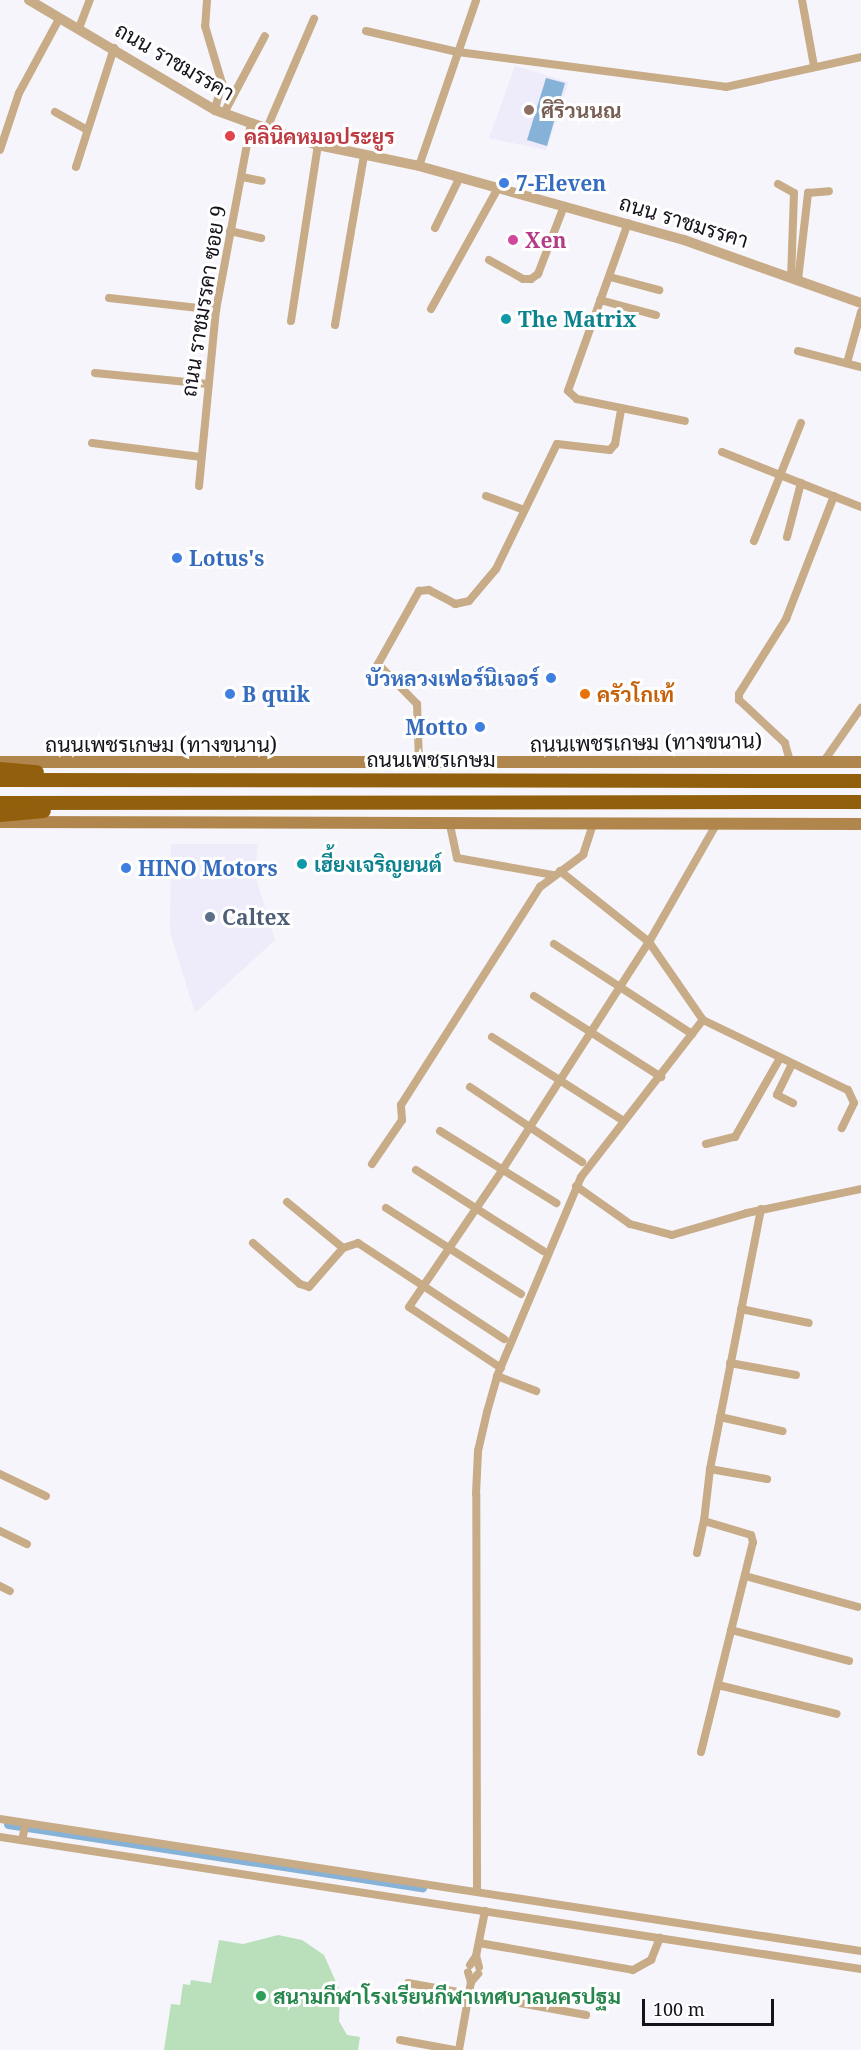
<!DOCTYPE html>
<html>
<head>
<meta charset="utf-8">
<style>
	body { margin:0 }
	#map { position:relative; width:861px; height:2050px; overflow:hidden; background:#f6f5fb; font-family:"Noto Serif",Sarabun,serif }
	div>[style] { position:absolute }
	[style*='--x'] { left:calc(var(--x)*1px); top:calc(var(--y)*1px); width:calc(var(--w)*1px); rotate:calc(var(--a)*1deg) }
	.built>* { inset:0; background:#eeebfa }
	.green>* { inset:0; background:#b9e0ba }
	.water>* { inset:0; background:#86b2d8 }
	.canal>* { height:9px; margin:-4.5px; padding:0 4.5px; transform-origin:4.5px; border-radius:4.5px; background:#86b2d8 }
	.minor>* { height:8px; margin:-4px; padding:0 4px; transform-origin:4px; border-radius:4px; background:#c8ab87 }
	.tertiary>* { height:10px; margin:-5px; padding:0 5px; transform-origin:5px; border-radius:5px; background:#c8ab87 }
	.secondary>* { height:12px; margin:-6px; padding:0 6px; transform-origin:6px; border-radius:6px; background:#b0864d }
	.trunk>* { height:14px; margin:-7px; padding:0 7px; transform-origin:7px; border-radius:7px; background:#92600c }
	.dots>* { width:16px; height:16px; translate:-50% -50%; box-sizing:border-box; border:3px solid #fff; border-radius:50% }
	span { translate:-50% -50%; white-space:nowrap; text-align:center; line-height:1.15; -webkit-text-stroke:6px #fff; paint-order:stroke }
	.street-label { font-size:21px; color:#15121c }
	.education-label { font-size:21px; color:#785e54; font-weight:700 }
	.left { translate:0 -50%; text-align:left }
	.health-label { font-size:21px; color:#be3a42; font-weight:700 }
	.shop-label { font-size:21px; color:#366cbe; font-weight:700 }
	.right { translate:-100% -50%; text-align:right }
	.hotel-label { font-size:21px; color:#b23c85; font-weight:700 }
	.culture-label { font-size:21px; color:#0d838f; font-weight:700 }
	.food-label { font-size:21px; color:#c56008; font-weight:700 }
	.service-label { font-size:21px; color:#4e5e75; font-weight:700 }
	.leisure-label { font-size:21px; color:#27864d; font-weight:700 }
	.scale { position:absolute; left:642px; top:1999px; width:132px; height:27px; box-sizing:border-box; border:3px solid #15121c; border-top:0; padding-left:8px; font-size:18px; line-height:21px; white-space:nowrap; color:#15121c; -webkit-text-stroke:4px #fff; paint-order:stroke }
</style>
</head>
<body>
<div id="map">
	<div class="built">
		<i style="clip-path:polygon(515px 66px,569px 82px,546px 150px,489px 138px)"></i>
		<i style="clip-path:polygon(171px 844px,258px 844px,255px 875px,275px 940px,195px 1013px,170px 932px)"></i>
	</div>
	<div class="green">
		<i style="clip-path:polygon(278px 1935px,302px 1940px,324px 1955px,340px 1991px,339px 2021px,347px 2035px,360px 2037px,358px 2050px,164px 2050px,171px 2004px,180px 2005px,183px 1984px,190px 1985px,191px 1980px,211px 1983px,219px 1940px,243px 1944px)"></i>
	</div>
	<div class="water">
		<i style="clip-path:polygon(546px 78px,565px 83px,547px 146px,527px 140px)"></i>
	</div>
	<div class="canal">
		<i style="--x:8;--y:1824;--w:419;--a:8.7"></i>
	</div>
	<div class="minor">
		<i style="--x:207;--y:0;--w:26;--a:94"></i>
		<i style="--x:205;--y:26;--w:59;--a:73.4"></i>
		<i style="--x:222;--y:83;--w:28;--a:105"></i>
		<i style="--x:802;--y:0;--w:67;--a:79.7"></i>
		<i style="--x:79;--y:28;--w:30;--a:-69"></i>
		<i style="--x:366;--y:31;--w:94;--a:12.9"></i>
		<i style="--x:458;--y:52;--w:270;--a:7.4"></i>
		<i style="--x:726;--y:87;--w:138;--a:-12.5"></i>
		<i style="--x:55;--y:112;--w:35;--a:29"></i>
		<i style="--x:224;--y:113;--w:87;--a:-62"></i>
		<i style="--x:267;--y:128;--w:119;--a:-66.7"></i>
		<i style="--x:0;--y:150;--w:60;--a:-71.6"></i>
		<i style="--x:19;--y:93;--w:84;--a:-61.6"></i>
		<i style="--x:419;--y:166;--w:176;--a:-71"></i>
		<i style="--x:76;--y:167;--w:125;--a:-72.3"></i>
		<i style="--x:242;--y:177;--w:20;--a:11"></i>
		<i style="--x:778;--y:184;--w:18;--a:29"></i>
		<i style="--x:794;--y:193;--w:84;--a:92"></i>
		<i style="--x:628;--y:223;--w:178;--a:109.7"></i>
		<i style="--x:568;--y:391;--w:12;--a:42"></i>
		<i style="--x:577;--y:399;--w:110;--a:11.5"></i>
		<i style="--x:435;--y:228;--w:57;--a:-63.9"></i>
		<i style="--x:230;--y:231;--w:32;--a:13"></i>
		<i style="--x:489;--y:260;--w:39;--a:29"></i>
		<i style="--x:523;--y:279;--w:8;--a:0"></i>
		<i style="--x:531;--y:279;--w:9;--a:-36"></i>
		<i style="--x:538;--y:274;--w:73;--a:-69.1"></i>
		<i style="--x:610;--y:277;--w:51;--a:14.9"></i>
		<i style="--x:798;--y:280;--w:88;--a:-83.4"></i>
		<i style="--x:808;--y:193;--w:21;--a:-5"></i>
		<i style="--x:109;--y:298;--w:108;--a:6.4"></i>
		<i style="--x:600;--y:300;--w:58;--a:15"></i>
		<i style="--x:431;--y:309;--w:138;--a:-61"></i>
		<i style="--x:291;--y:321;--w:178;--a:-81.3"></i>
		<i style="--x:335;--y:325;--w:172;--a:-80.3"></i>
		<i style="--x:798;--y:351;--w:65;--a:14.3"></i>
		<i style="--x:847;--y:363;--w:53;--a:-74.6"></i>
		<i style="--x:95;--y:373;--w:113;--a:5.6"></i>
		<i style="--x:92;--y:443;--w:110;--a:7.3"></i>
		<i style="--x:722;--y:452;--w:149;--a:21.6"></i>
		<i style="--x:199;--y:486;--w:177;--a:-84.5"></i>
		<i style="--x:216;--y:310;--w:190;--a:-79.4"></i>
		<i style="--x:486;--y:496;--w:40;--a:20.2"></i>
		<i style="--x:787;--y:537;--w:56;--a:-75.5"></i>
		<i style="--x:754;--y:541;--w:127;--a:-68.3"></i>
		<i style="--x:790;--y:761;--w:19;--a:-106"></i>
		<i style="--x:785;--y:743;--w:63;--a:-136.9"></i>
		<i style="--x:739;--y:700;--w:6;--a:-90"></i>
		<i style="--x:739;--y:694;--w:89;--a:-57.9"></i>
		<i style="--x:786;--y:619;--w:132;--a:-68.7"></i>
		<i style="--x:824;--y:761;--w:65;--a:-55.1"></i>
		<i style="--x:419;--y:763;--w:59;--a:-91.9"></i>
		<i style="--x:417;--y:704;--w:56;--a:-134.3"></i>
		<i style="--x:378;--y:664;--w:84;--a:-60.7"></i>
		<i style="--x:419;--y:591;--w:10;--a:-6"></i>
		<i style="--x:429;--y:590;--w:30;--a:28"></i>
		<i style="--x:455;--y:604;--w:14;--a:-12"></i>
		<i style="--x:469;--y:601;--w:42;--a:-49.8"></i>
		<i style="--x:496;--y:569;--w:139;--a:-64"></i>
		<i style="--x:557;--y:444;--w:53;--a:6.5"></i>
		<i style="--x:610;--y:450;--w:8;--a:-50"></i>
		<i style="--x:615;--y:444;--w:36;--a:-80"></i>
		<i style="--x:450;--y:825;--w:34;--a:78"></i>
		<i style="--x:457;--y:858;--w:97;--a:10"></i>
		<i style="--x:554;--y:944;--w:165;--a:33.1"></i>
		<i style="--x:534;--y:996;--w:151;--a:32.5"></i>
		<i style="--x:703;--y:1020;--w:161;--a:25.8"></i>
		<i style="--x:848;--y:1090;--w:14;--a:65"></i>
		<i style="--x:854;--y:1103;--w:28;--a:116"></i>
		<i style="--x:492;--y:1037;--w:156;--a:32.5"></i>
		<i style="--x:792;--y:1064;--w:34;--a:116"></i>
		<i style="--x:777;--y:1095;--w:18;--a:27"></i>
		<i style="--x:470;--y:1087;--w:135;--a:33.8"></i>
		<i style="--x:440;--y:1131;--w:137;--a:31.8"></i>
		<i style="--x:706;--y:1144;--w:30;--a:-14"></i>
		<i style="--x:735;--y:1137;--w:91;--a:-60.3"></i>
		<i style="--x:372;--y:1164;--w:53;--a:-55.7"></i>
		<i style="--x:402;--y:1120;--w:15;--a:-94"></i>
		<i style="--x:401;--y:1105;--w:259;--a:-57.5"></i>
		<i style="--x:540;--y:887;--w:54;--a:-36.7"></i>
		<i style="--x:583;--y:855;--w:32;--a:-72"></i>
		<i style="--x:416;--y:1170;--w:151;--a:32.5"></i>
		<i style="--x:576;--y:1186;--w:66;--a:35.1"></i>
		<i style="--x:630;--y:1224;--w:43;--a:14.7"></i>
		<i style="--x:672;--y:1235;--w:78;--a:-16.3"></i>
		<i style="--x:747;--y:1213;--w:116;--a:-11.9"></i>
		<i style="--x:287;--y:1202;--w:72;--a:39.4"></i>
		<i style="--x:386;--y:1208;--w:160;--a:32.5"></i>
		<i style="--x:253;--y:1243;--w:62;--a:41.1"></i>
		<i style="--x:300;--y:1284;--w:9;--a:18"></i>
		<i style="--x:309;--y:1287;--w:52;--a:-48.9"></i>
		<i style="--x:343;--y:1248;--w:16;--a:-18"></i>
		<i style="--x:358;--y:1243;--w:175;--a:33.3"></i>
		<i style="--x:741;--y:1309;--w:69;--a:11.6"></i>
		<i style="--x:730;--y:1363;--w:67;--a:10.3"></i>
		<i style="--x:501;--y:1368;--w:110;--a:-146.5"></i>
		<i style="--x:409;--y:1307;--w:167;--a:-55.7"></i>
		<i style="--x:503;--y:1169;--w:270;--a:-57.3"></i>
		<i style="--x:649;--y:942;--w:135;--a:-60.2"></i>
		<i style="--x:497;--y:1376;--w:42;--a:21"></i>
		<i style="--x:720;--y:1417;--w:64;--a:12.7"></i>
		<i style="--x:710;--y:1469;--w:58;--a:10"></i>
		<i style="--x:0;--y:1474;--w:51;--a:25.6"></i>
		<i style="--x:0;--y:1531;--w:30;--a:26"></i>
		<i style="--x:697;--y:1553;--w:33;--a:-78"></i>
		<i style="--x:745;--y:1576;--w:117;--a:15.3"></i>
		<i style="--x:0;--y:1586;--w:11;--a:27"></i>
		<i style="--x:731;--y:1630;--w:122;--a:14.7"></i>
		<i style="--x:718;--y:1685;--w:122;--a:13.7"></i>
		<i style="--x:701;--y:1752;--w:216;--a:-76.1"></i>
		<i style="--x:753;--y:1542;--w:7;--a:-106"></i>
		<i style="--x:751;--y:1535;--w:49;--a:-163.4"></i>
		<i style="--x:704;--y:1521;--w:52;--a:-83.4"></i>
		<i style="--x:710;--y:1469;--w:265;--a:-78.9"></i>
		<i style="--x:0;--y:1819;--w:871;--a:8.72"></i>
		<i style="--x:0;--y:1837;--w:871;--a:8.72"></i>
		<i style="--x:22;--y:1840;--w:17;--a:-77"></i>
		<i style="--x:477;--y:1891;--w:397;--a:-90.1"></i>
		<i style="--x:476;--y:1494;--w:43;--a:-87.3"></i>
		<i style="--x:478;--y:1451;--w:40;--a:-77"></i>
		<i style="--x:487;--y:1412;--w:37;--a:-74"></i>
		<i style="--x:497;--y:1376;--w:216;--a:-67.1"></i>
		<i style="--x:581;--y:1177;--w:199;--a:-52.2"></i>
		<i style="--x:703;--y:1020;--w:95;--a:-124.7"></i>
		<i style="--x:649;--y:942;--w:114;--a:-141.4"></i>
		<i style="--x:479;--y:1943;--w:156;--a:9.9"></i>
		<i style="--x:633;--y:1970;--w:21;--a:-29"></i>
		<i style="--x:651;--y:1960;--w:24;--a:-68"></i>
		<i style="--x:470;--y:1965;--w:11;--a:-56"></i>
		<i style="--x:479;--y:1967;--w:11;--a:-105"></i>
		<i style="--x:476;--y:1956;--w:46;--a:-78.7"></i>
		<i style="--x:471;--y:1982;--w:11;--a:-49"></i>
		<i style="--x:408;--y:1983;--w:181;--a:10.2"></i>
		<i style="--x:400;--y:2040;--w:55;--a:10.5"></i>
		<i style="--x:459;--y:2050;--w:69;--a:-80"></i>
		<i style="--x:471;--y:1982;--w:10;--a:-107"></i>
	</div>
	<div class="tertiary">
		<i style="--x:29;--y:0;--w:216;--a:30.6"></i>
		<i style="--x:215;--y:110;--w:38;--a:20"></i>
		<i style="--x:251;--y:123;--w:71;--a:18.2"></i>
		<i style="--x:318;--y:145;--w:103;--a:11.7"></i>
		<i style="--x:419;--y:166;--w:275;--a:15.6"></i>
		<i style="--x:684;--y:240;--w:188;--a:19.6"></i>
	</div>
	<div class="secondary">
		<i style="--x:0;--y:762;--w:861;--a:0"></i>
		<i style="--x:0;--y:822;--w:861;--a:0.13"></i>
	</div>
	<div class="trunk">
		<i style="--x:0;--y:769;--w:37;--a:5"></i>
		<i style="--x:0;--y:780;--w:861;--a:0.07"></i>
		<i style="--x:0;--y:803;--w:861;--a:-0.07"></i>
		<i style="--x:0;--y:815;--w:44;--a:-5.2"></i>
	</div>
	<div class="dots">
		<i style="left:529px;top:110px;background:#8d6e63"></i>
		<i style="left:230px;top:136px;background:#e0444e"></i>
		<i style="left:504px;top:183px;background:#3f7fe0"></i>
		<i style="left:513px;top:240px;background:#d1479c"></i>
		<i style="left:506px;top:319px;background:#0f9aa8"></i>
		<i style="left:177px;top:558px;background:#3f7fe0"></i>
		<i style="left:551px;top:678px;background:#3f7fe0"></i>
		<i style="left:230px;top:694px;background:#3f7fe0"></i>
		<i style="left:585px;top:694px;background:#e8710a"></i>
		<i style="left:480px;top:727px;background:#3f7fe0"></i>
		<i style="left:302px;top:864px;background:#0f9aa8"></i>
		<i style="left:126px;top:868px;background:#3f7fe0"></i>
		<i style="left:210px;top:917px;background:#5c6f8a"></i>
		<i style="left:261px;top:1996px;background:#2e9e5b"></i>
	</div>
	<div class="street-label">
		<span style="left:175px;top:61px;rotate:30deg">ถนน ราชมรรคา</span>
		<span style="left:684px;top:221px;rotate:17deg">ถนน ราชมรรคา</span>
		<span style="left:203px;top:301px;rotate:-81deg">ถนน ราชมรรคา ซอย 9</span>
		<span style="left:646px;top:742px;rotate:-1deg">ถนนเพชรเกษม (ทางขนาน)</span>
		<span style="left:161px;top:744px">ถนนเพชรเกษม (ทางขนาน)</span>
		<span style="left:431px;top:759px">ถนนเพชรเกษม</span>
	</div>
	<div class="education-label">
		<span class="left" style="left:541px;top:110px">ศิริวนนณ</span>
	</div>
	<div class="health-label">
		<span class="left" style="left:244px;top:136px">คลินิคหมอประยูร</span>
	</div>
	<div class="shop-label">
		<span class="left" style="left:516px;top:183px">7-Eleven</span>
		<span class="left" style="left:189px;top:558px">Lotus's</span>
		<span class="right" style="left:539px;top:678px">บัวหลวงเฟอร์นิเจอร์</span>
		<span class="left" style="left:242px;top:694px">B quik</span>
		<span class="right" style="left:468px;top:727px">Motto</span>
		<span class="left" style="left:138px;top:868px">HINO Motors</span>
	</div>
	<div class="hotel-label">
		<span class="left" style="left:525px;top:240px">Xen</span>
	</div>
	<div class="culture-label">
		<span class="left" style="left:518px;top:319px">The Matrix</span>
		<span class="left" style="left:314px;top:864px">เฮี้ยงเจริญยนต์</span>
	</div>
	<div class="food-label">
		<span class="left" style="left:597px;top:694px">ครัวโกเท้</span>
	</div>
	<div class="service-label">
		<span class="left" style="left:222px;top:917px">Caltex</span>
	</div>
	<div class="leisure-label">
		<span class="left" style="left:273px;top:1996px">สนามกีฬาโรงเรียนกีฬาเทศบาลนครปฐม</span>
	</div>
	<div class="scale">100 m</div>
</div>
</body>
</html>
